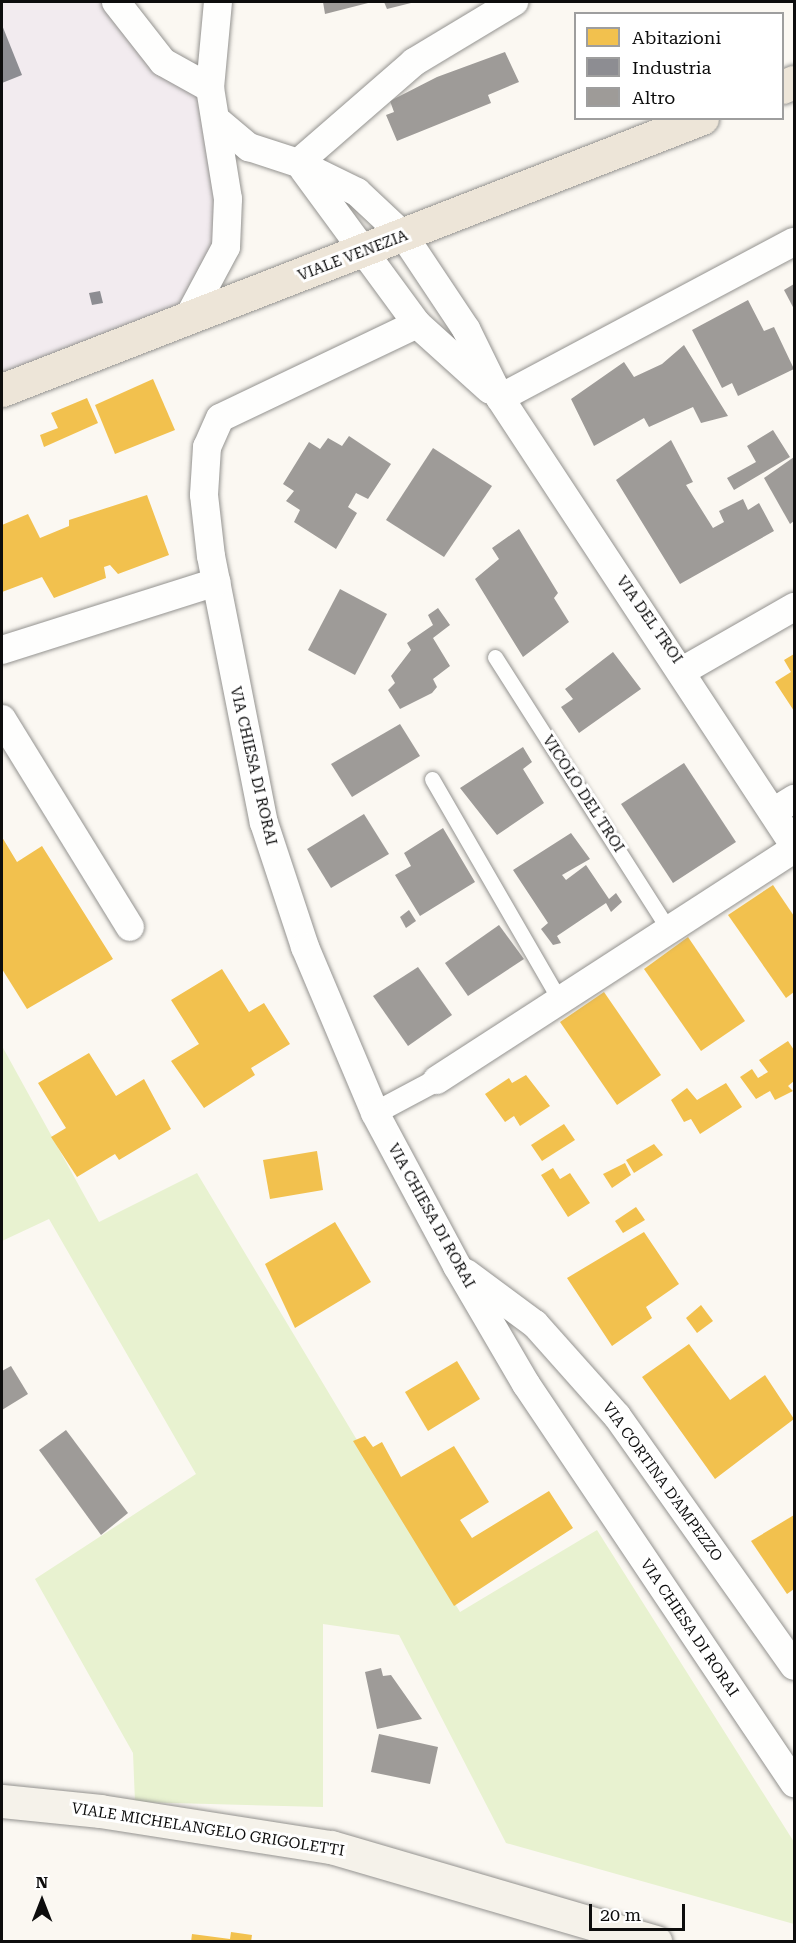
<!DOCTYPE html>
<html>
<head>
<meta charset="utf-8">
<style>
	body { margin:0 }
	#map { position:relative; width:796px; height:1943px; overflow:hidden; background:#fbf8f2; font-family:"Roboto Serif",serif }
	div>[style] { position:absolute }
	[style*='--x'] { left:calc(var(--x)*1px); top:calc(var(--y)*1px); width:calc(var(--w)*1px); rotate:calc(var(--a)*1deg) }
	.industrial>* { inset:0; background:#f2ebef }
	.green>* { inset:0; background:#e8f2d0 }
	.homes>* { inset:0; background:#f2c14e }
	.industry>* { inset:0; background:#8d8d92 }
	.building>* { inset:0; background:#9e9b98 }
	.roads { filter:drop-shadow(0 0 2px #949390) drop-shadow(0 0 2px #949390) }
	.service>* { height:15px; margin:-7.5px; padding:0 7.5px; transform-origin:7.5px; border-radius:7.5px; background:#fefefd }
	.pedestrian>* { height:22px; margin:-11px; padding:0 11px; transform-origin:11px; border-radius:11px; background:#fefefd }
	.minor>* { height:28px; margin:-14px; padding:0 14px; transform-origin:14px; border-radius:14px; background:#fefefd }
	.secondary>* { height:33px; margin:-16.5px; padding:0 16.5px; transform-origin:16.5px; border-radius:16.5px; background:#f5f2ea }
	.primary>* { height:33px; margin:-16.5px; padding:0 16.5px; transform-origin:16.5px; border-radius:16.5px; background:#ede5d8 }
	span { translate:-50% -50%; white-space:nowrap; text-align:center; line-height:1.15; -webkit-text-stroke:6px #fff; paint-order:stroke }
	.street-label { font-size:15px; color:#0d0d0d }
	.frame { position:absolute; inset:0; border:3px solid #0d0d0d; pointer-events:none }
	.legend { position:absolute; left:574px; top:12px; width:210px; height:108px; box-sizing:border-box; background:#fff; border:2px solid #9e9e9e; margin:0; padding:8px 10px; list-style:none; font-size:18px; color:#0d0d0d }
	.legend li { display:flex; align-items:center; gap:12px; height:30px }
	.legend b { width:30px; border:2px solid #9e9e9e }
	.north { position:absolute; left:12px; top:1871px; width:60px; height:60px; -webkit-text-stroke:4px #fff; paint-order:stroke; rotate:0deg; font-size:16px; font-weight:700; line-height:24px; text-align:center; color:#0d0d0d }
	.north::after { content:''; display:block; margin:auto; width:21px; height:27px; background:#0d0d0d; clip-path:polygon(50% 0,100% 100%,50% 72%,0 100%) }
	.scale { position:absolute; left:589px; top:1904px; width:96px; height:27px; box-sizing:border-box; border:3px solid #0d0d0d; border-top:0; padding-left:8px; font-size:18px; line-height:21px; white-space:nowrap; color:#0d0d0d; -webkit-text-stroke:4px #fff; paint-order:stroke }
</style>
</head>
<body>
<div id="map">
	<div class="industrial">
		<i style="clip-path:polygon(2px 2px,107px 2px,204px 96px,217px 175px,214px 244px,180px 305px,2px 375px)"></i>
	</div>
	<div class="green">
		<i style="clip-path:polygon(2px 1046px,99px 1222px,197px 1173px,460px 1612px,597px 1530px,794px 1842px,794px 1924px,506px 1843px,399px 1635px,323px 1624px,323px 1807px,135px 1802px,133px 1753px,35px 1579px,196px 1474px,49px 1219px,2px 1241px)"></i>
	</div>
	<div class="homes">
		<i style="clip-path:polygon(153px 379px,175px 430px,115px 454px,95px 405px)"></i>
		<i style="clip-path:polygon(87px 398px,98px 423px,44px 447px,40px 435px,58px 428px,51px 413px)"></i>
		<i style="clip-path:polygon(147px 495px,169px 555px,118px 574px,110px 565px,104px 567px,106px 578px,54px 598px,42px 577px,2px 592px,2px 525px,28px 514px,40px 538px,69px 526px,69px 520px)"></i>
		<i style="clip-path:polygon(794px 654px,794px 711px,775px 682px,791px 672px,784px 660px)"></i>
		<i style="clip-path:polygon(2px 837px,17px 862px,42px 846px,113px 959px,27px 1009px,2px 969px)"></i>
		<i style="clip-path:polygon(773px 885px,794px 916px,794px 992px,786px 998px,728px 915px)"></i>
		<i style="clip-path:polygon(688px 937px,745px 1021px,701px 1051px,644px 969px)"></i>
		<i style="clip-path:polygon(222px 969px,249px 1012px,264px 1003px,290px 1044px,251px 1068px,255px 1075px,204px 1108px,171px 1061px,199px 1044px,171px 1000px)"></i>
		<i style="clip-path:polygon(604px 992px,661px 1075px,617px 1105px,560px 1022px)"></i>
		<i style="clip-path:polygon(788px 1041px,794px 1050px,794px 1081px,788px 1086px,793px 1091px,775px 1100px,770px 1091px,756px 1099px,740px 1077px,752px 1069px,758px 1078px,768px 1072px,759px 1060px)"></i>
		<i style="clip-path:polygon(89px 1053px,116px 1096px,144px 1079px,171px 1129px,119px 1160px,115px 1154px,77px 1177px,51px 1137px,66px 1128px,38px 1083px)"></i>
		<i style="clip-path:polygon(526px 1075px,550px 1106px,520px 1126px,514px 1116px,505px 1122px,485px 1094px,509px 1078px,512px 1083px)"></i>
		<i style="clip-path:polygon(726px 1083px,742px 1107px,700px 1134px,691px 1119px,684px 1122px,671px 1100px,687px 1088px,697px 1100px)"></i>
		<i style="clip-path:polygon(564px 1124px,575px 1140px,542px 1161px,531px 1145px)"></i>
		<i style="clip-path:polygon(654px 1144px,663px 1155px,634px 1173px,626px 1160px)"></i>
		<i style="clip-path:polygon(317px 1151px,323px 1190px,270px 1199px,263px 1160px)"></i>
		<i style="clip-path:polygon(625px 1163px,631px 1175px,612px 1188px,603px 1174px)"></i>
		<i style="clip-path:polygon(553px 1168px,560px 1179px,570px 1173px,590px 1203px,568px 1217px,541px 1175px)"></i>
		<i style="clip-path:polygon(636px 1207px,645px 1220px,623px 1233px,615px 1221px)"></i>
		<i style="clip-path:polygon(335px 1222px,371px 1282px,295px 1328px,265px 1264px)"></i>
		<i style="clip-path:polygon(644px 1232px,679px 1284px,646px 1307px,652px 1318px,612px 1346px,567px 1278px)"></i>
		<i style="clip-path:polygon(701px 1305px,713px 1321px,697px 1333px,686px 1318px)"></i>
		<i style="clip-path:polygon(689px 1344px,730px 1400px,765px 1375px,794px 1419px,715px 1479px,642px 1377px)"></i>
		<i style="clip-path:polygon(457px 1361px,480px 1399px,428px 1431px,405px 1392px)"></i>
		<i style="clip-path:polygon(365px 1436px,373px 1447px,382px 1442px,401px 1477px,454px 1446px,489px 1502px,460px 1520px,472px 1538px,549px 1491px,573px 1528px,454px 1606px,353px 1441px)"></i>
		<i style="clip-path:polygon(794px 1515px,794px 1589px,787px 1594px,751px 1541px)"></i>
		<i style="clip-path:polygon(231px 1932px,252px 1935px,251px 1942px,191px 1942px,192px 1934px,230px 1939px)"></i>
	</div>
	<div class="industry">
		<i style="clip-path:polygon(2px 25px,22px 75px,2px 83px)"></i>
		<i style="clip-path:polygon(100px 291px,103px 303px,92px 305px,89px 293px)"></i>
	</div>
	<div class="building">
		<i style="clip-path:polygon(323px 2px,372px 2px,325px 14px)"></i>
		<i style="clip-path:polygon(384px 2px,415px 2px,387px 9px)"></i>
		<i style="clip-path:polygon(505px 52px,519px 82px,488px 95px,491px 103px,397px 141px,386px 115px,394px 112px,390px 101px,437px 77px)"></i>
		<i style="clip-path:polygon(794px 284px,794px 309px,784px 290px)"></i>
		<i style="clip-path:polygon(748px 300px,764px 331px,774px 327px,794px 369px,738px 396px,732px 383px,722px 388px,692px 330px)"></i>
		<i style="clip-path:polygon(684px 345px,728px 416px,701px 423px,693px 407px,649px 427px,644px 418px,594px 446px,571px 399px,624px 362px,634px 377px,662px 364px)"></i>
		<i style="clip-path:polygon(773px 430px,790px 457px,734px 490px,727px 478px,756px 462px,747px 446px)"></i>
		<i style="clip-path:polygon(349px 436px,391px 464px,368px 499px,356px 493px,348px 507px,357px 513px,336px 549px,294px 522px,300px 510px,286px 501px,294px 491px,283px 484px,309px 442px,320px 449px,328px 438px,342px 446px)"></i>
		<i style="clip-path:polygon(671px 440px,693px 482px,686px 485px,713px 528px,724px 522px,719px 511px,743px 499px,748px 510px,759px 503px,774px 531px,680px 584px,616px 480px)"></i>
		<i style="clip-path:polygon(433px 448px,492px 486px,444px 557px,386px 520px)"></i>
		<i style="clip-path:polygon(794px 457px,794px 521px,790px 524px,764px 478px)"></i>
		<i style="clip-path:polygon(519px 529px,558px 593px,554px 598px,569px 622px,523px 657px,475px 579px,499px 559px,492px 548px)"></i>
		<i style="clip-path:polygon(340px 589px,387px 614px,355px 675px,308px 650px)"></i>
		<i style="clip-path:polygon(438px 608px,450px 625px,433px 638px,450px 666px,433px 679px,437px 687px,432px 693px,400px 709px,388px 690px,395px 683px,391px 676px,411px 650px,407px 643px,433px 625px,428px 615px)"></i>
		<i style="clip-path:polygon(613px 652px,641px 689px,579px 733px,561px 707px,573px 699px,565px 689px)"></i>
		<i style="clip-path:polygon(400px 724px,420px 756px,352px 797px,331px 764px)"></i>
		<i style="clip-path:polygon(523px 747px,532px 762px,523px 769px,544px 803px,497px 835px,460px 788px)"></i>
		<i style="clip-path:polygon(684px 763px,736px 842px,673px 883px,621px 804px)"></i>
		<i style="clip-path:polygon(364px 814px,389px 854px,331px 888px,307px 849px)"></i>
		<i style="clip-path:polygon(443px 828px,475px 882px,420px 916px,395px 875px,411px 866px,404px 853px)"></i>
		<i style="clip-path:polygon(571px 833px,590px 859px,562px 875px,566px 880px,586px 865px,609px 899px,616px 893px,622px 902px,611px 912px,606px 903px,557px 936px,561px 943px,553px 945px,541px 929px,548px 923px,513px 870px)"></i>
		<i style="clip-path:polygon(409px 910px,416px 921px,406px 928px,400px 917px)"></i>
		<i style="clip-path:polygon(499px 925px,524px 959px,468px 996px,445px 963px)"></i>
		<i style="clip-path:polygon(418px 967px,452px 1015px,408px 1046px,373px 996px)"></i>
		<i style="clip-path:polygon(11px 1366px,28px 1394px,2px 1410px,2px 1371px)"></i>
		<i style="clip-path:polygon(66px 1430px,128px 1513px,101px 1535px,39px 1450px)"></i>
		<i style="clip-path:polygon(381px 1668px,383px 1676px,391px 1675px,422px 1719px,377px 1729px,365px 1672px)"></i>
		<i style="clip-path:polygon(379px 1734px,438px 1747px,430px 1784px,371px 1772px)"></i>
	</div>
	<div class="roads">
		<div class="service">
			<i style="--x:495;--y:657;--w:326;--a:57.5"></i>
			<i style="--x:432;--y:779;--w:256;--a:60"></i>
		</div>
		<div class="pedestrian">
			<i style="--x:375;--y:1113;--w:70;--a:-28"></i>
		</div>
		<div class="minor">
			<i style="--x:116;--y:2;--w:76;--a:51.9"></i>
			<i style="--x:163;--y:62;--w:54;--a:29"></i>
			<i style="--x:220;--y:123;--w:38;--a:40"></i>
			<i style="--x:249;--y:147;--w:52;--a:18.1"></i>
			<i style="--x:298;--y:163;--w:66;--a:26.2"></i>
			<i style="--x:357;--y:192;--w:64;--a:43.1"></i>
			<i style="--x:404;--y:236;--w:112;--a:56.3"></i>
			<i style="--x:466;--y:329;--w:77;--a:63.8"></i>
			<i style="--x:500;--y:398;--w:535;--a:56.67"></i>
			<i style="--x:298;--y:163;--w:154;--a:-41"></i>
			<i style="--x:414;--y:62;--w:117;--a:-31"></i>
			<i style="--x:304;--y:170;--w:191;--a:53.7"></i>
			<i style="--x:417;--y:324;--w:98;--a:42.1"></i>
			<i style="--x:187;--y:320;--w:83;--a:-61.9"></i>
			<i style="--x:226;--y:247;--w:48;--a:-87.6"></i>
			<i style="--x:228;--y:199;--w:112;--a:-99.2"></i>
			<i style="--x:210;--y:88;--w:86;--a:-84.7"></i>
			<i style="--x:417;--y:324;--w:218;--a:154.5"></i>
			<i style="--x:220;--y:418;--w:32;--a:114"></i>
			<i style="--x:207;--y:447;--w:48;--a:93.6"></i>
			<i style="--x:204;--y:495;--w:61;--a:83.5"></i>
			<i style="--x:211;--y:556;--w:272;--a:78.8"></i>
			<i style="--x:264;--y:823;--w:131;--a:71.7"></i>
			<i style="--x:305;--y:947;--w:180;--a:67.1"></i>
			<i style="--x:375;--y:1113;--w:174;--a:61.8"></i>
			<i style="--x:457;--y:1266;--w:137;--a:59.7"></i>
			<i style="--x:526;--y:1384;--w:481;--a:56.1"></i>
			<i style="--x:500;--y:398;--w:333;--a:-28"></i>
			<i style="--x:2;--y:650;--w:225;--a:-17.6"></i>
			<i style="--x:684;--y:670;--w:127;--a:-29.8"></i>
			<i style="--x:2;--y:719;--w:244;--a:58.4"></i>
			<i style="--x:773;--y:812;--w:25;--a:-32"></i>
			<i style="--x:437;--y:1080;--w:425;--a:-32.9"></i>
			<i style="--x:466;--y:1273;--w:86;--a:36.5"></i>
			<i style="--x:535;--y:1324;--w:123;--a:48.3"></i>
			<i style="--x:617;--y:1416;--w:306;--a:54.7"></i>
		</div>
		<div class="secondary">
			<i style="--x:2;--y:1801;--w:99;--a:5.8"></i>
			<i style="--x:100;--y:1811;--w:234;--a:8.9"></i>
			<i style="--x:331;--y:1847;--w:338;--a:16.3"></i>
		</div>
		<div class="primary">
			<i style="--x:782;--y:87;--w:13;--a:-23"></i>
			<i style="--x:2;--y:390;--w:751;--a:-21.23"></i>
		</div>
	</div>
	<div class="street-label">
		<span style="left:353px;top:256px;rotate:-21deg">VIALE VENEZIA</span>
		<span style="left:649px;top:620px;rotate:55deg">VIA DEL TROI</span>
		<span style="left:253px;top:766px;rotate:77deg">VIA CHIESA DI RORAI</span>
		<span style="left:583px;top:794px;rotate:57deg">VICOLO DEL TROI</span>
		<span style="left:431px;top:1216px;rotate:61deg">VIA CHIESA DI RORAI</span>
		<span style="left:662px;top:1482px;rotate:54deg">VIA CORTINA D'AMPEZZO</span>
		<span style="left:689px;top:1628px;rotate:56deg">VIA CHIESA DI RORAI</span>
		<span style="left:208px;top:1830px;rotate:9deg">VIALE MICHELANGELO GRIGOLETTI</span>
	</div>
	<div class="frame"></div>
	<ul class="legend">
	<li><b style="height:16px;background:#f2c14e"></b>Abitazioni</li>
	<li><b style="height:16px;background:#8d8d92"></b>Industria</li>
	<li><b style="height:16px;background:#9e9b98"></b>Altro</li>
	</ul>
	<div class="north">N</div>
	<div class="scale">20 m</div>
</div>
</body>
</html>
